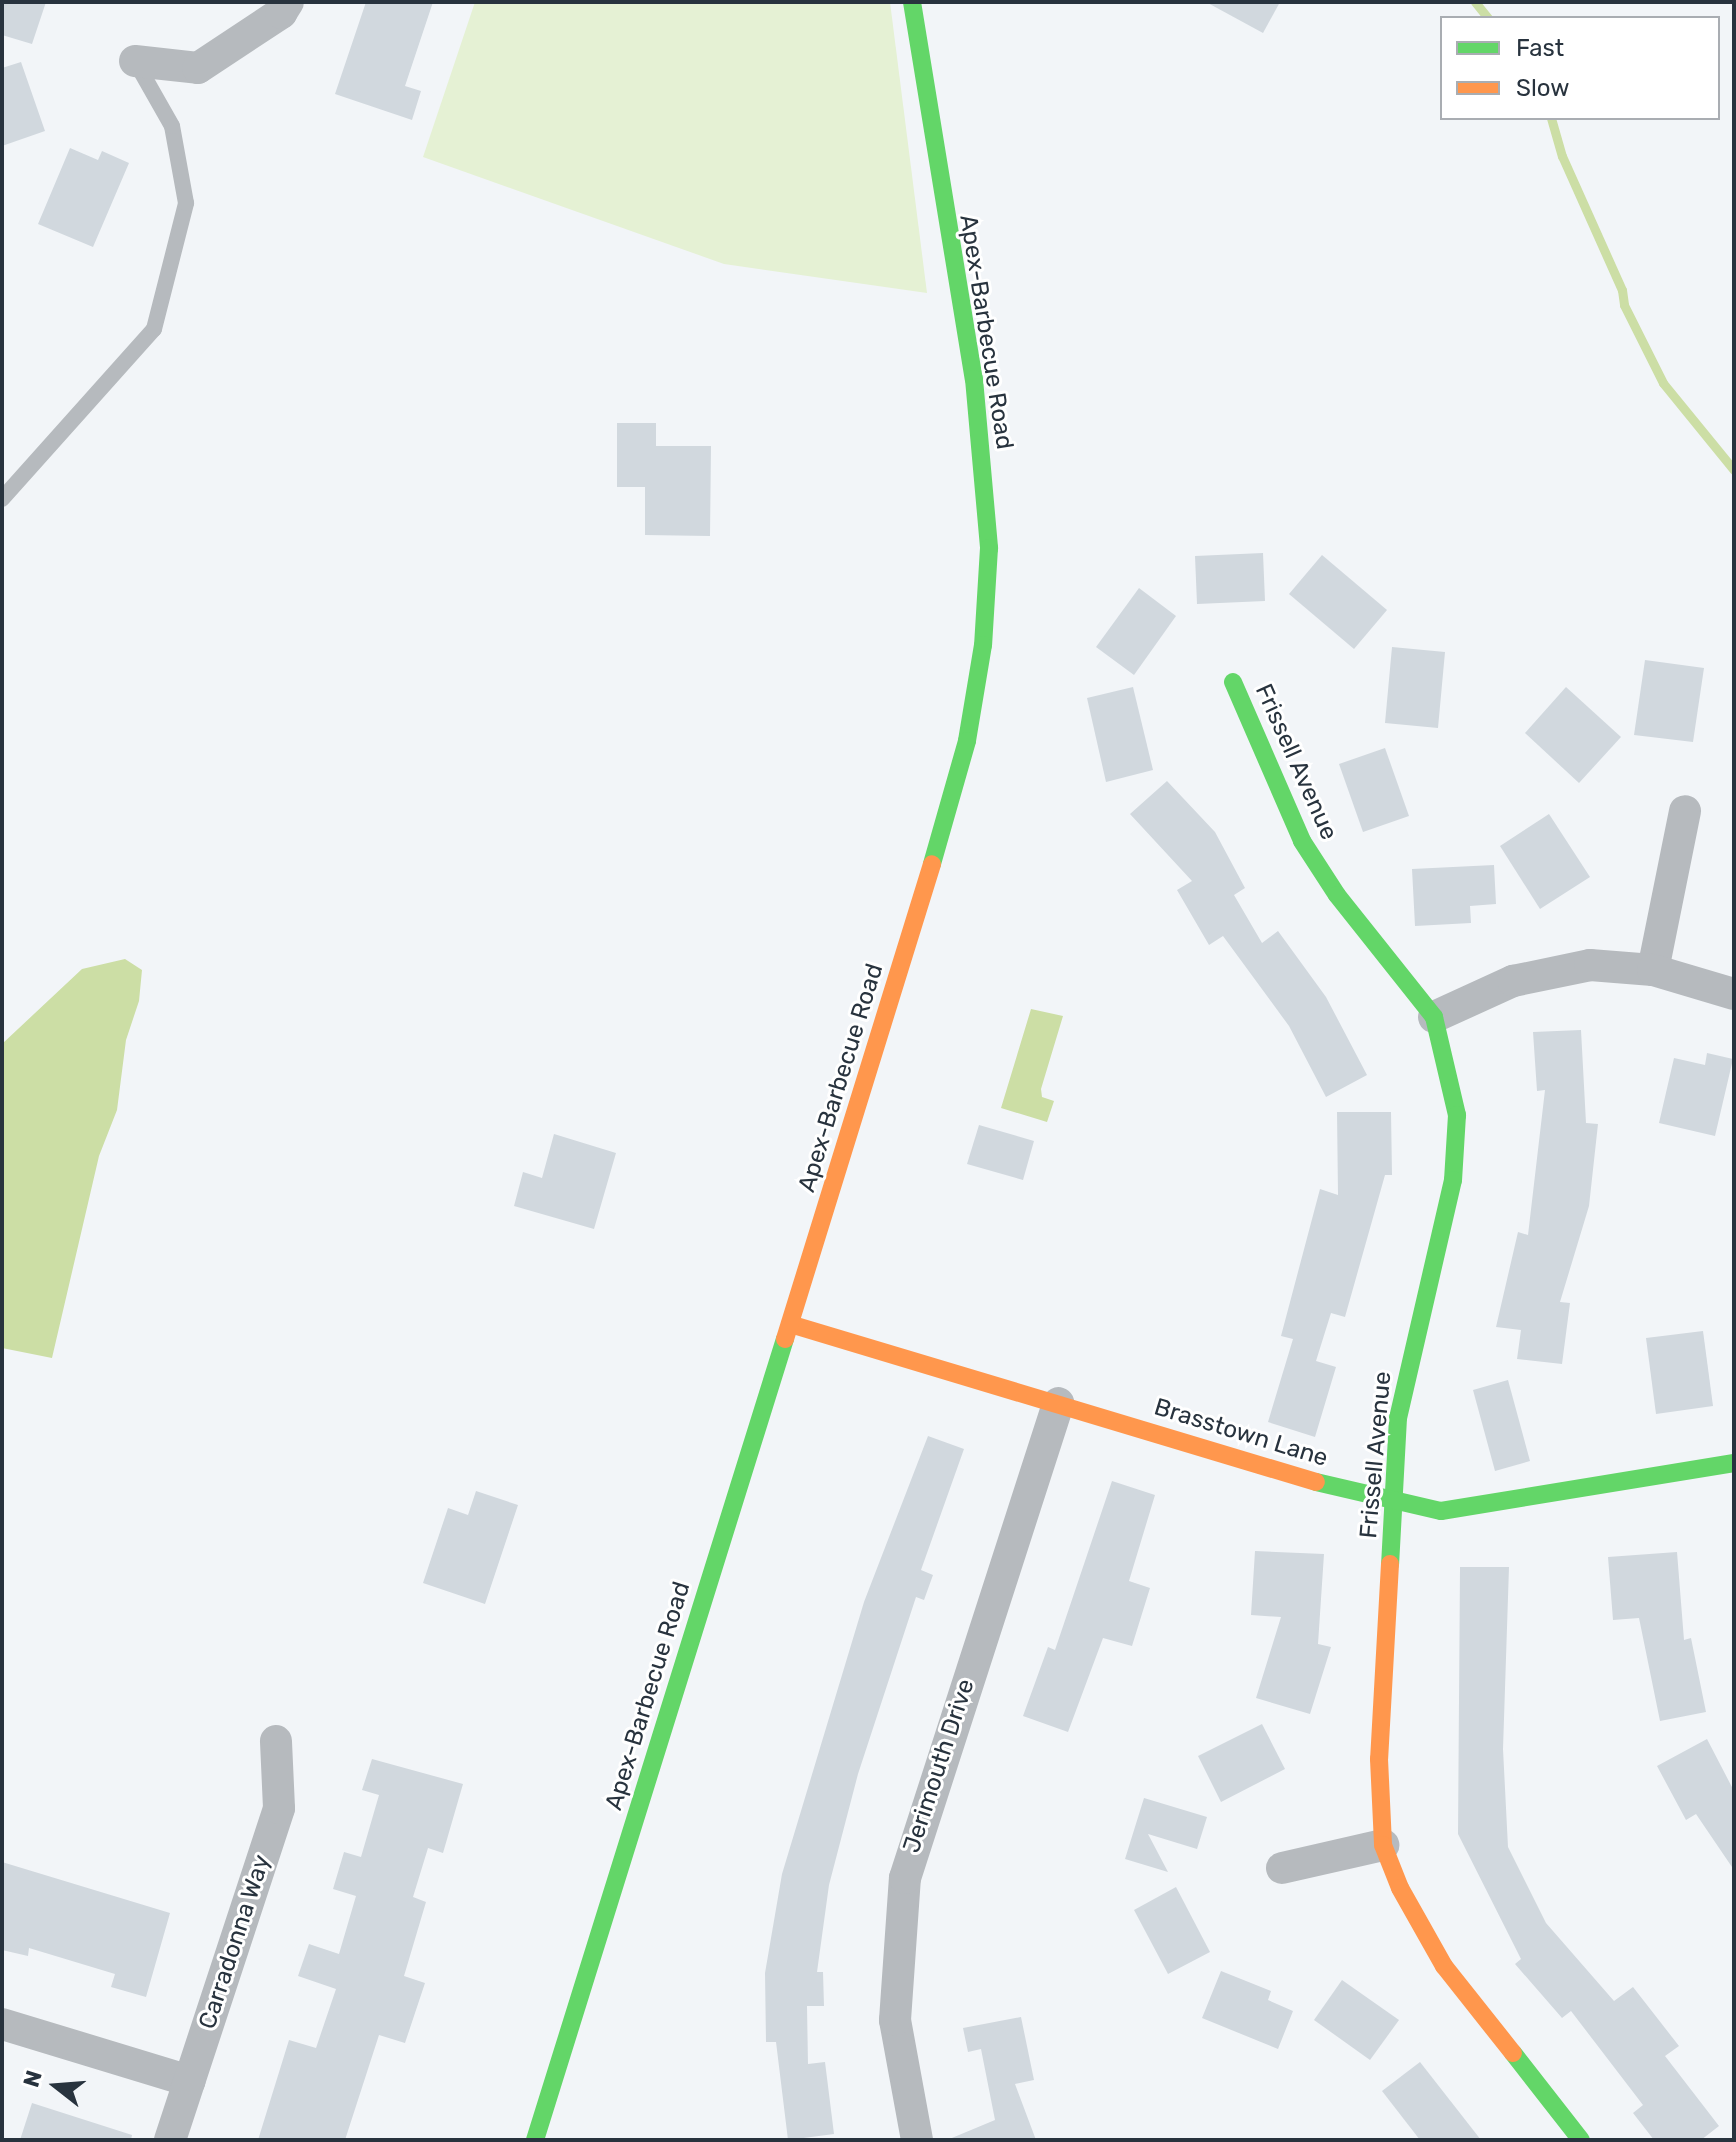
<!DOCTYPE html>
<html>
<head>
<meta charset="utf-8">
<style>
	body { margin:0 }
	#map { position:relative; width:1736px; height:2142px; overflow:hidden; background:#f2f5f8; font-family:Rubik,sans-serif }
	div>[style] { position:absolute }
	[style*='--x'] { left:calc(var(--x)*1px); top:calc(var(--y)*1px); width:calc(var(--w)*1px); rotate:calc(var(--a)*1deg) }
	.green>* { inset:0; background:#e5f1d4 }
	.water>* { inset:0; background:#ccdea5 }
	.stream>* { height:9px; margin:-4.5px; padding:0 4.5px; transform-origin:4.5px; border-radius:4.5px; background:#ccdea5 }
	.building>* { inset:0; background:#d1d8de }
	.lane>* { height:16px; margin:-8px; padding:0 8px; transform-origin:8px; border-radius:8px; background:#b6babe }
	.street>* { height:32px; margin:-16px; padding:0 16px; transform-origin:16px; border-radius:16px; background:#b6babe }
	.fast>* { height:18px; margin:-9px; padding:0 9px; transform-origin:9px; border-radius:9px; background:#63d668 }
	.slow>* { height:18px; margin:-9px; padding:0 9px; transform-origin:9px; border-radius:9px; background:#ff974d }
	span { translate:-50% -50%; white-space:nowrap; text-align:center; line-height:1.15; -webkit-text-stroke:6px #fff; paint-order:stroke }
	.street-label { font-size:24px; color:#28333e }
	.frame { position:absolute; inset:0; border:4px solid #28333e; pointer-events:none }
	.legend { position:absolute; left:1440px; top:16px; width:280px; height:104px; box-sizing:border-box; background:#fff; border:2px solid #a9adb2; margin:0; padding:10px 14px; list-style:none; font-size:24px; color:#28333e }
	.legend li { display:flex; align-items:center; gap:16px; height:40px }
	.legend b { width:40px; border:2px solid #a9adb2 }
	.north { position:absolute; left:16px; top:2046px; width:80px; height:80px; -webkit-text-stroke:6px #fff; paint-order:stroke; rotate:287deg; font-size:22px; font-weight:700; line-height:32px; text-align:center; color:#28333e }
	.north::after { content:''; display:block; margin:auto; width:28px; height:36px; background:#28333e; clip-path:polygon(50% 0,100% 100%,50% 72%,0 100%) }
</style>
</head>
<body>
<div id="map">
	<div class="green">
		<i style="clip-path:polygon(475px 2px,890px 2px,927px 293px,724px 264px,423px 157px)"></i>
	</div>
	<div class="water">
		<i style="clip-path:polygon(125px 959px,142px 970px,139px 1001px,126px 1040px,117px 1110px,99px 1156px,52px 1358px,2px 1348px,2px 1044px,82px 969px)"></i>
		<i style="clip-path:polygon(1031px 1009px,1063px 1016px,1041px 1089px,1042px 1097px,1054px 1101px,1047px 1122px,1001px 1108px)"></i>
	</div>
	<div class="stream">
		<i style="--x:1475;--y:2;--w:21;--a:51"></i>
		<i style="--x:1551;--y:118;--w:40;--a:74"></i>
		<i style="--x:1562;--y:156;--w:147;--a:65.9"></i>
		<i style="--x:1622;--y:290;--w:15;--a:82"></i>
		<i style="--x:1624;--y:305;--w:87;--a:63.4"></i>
		<i style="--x:1663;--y:383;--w:112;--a:50.8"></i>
	</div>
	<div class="building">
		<i style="clip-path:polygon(2px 2px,46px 2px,32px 44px,2px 35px)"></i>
		<i style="clip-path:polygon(366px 2px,433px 2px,405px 86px,421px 91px,412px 120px,335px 94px)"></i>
		<i style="clip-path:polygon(1206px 2px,1280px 2px,1263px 33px)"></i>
		<i style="clip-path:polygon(21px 62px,45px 131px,2px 146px,2px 68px)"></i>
		<i style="clip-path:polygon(70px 148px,98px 160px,102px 151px,129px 163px,93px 247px,38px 224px)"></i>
		<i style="clip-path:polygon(617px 423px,656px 423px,656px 446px,711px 446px,710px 536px,645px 535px,645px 487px,617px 487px)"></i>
		<i style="clip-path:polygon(1263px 553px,1265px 601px,1197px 604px,1195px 556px)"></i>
		<i style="clip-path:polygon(1322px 555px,1387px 610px,1354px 649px,1289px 594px)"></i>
		<i style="clip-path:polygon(1139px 588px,1176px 616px,1134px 675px,1096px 647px)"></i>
		<i style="clip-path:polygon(1392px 647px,1445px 652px,1438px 728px,1385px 723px)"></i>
		<i style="clip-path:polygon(1645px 660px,1704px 668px,1693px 742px,1634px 735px)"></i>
		<i style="clip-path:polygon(1133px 687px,1153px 770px,1106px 782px,1087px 698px)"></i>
		<i style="clip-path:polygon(1566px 687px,1621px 737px,1579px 783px,1525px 733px)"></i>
		<i style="clip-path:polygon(1385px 748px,1409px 816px,1363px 832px,1339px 764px)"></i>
		<i style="clip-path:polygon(1167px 781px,1215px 832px,1245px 888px,1234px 895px,1262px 943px,1278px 931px,1326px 997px,1367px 1075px,1326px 1097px,1289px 1026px,1223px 936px,1209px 945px,1177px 890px,1192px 881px,1130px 814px)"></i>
		<i style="clip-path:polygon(1549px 814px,1590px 877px,1540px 909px,1500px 846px)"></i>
		<i style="clip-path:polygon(1494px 865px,1496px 904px,1470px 906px,1471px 923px,1415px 926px,1412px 869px)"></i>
		<i style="clip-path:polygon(1581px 1030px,1586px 1123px,1598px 1124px,1589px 1206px,1560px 1302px,1570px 1303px,1562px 1364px,1517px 1359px,1521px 1330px,1496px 1327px,1518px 1232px,1528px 1235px,1545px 1090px,1537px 1091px,1533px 1032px)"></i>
		<i style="clip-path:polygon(1707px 1053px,1733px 1059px,1715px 1136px,1659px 1123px,1674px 1058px,1705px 1065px)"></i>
		<i style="clip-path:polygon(1337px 1112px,1391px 1112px,1392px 1175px,1385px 1175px,1345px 1317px,1331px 1313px,1316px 1361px,1336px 1367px,1315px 1437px,1268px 1422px,1293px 1339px,1281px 1336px,1320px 1189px,1338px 1195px)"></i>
		<i style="clip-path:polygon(979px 1125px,1034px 1141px,1023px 1180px,967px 1164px)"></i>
		<i style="clip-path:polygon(554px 1134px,616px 1153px,594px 1229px,514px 1206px,523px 1172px,542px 1178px)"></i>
		<i style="clip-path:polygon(1703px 1331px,1713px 1406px,1656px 1414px,1646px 1338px)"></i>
		<i style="clip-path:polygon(1508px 1380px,1530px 1461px,1495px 1471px,1473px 1390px)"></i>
		<i style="clip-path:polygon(928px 1436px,964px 1449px,921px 1570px,933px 1575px,924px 1600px,916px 1597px,858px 1774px,829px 1885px,817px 1972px,823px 1972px,824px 2006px,807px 2006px,808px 2064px,825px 2062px,834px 2134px,788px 2140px,776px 2042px,766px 2042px,765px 1973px,782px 1874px,864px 1602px)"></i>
		<i style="clip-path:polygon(1112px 1481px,1155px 1495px,1129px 1581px,1150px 1588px,1132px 1646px,1103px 1638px,1068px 1732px,1023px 1716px,1048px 1647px,1055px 1650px)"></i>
		<i style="clip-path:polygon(476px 1491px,518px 1505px,485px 1604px,423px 1583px,448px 1508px,468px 1515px)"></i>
		<i style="clip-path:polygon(1255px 1551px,1324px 1554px,1318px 1644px,1331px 1647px,1310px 1714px,1256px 1698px,1281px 1617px,1251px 1615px)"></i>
		<i style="clip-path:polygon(1677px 1552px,1684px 1640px,1691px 1638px,1706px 1712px,1660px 1721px,1639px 1618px,1613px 1620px,1608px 1557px)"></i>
		<i style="clip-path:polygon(1460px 1567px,1509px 1567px,1503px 1749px,1508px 1847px,1546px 1923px,1614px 2001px,1633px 1987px,1679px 2046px,1665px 2056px,1719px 2126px,1701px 2140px,1654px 2140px,1633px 2113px,1643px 2105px,1571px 2011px,1562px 2018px,1515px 1964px,1521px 1959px,1458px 1834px)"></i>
		<i style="clip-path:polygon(1262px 1724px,1285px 1769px,1221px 1802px,1198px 1756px)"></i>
		<i style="clip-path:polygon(1707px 1739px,1734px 1791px,1734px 1870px,1696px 1814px,1686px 1820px,1657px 1766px)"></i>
		<i style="clip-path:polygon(372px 1759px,463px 1784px,443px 1853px,428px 1848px,413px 1897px,426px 1902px,404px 1976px,425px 1983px,405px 2043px,379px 2035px,345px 2140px,258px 2140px,289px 2040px,316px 2048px,336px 1989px,298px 1976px,309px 1944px,339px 1954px,356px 1896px,333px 1889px,344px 1852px,361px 1857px,379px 1795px,362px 1790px)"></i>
		<i style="clip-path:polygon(1144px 1798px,1207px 1817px,1197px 1849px,1148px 1834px,1168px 1872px,1125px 1859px)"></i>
		<i style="clip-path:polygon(2px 1862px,170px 1913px,146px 1997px,111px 1987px,115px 1974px,29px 1948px,28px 1956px,2px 1950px)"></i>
		<i style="clip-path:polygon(1176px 1887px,1210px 1952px,1168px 1974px,1134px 1910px)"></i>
		<i style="clip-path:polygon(1221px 1971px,1271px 1991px,1268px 2000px,1293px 2011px,1278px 2049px,1202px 2018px)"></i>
		<i style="clip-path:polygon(1342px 1980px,1399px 2020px,1370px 2060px,1314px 2020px)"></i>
		<i style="clip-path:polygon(1021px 2017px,1034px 2080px,1015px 2084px,1036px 2140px,947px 2140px,995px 2120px,981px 2049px,968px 2052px,963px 2028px)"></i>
		<i style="clip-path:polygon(1420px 2062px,1481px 2140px,1420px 2140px,1382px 2091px)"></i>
		<i style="clip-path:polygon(32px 2103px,132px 2135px,131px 2140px,20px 2140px)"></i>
	</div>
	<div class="lane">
		<i style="--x:2;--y:499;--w:228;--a:-48.2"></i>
		<i style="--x:154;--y:329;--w:130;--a:-75.7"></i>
		<i style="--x:186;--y:203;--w:78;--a:-100.3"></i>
		<i style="--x:172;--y:126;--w:75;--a:-119.6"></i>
	</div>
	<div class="street">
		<i style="--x:135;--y:61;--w:63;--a:6.3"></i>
		<i style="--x:198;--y:68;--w:100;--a:-33.5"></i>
		<i style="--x:281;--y:13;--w:13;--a:-58"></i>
		<i style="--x:1653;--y:970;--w:162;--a:-78.6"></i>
		<i style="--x:1434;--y:1017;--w:87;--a:-24.5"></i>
		<i style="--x:1513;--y:981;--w:79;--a:-11.7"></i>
		<i style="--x:1590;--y:965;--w:63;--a:4.5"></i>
		<i style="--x:1653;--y:970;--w:84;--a:16.5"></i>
		<i style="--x:1282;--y:1868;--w:104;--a:-12.8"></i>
		<i style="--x:2;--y:2024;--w:196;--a:16.9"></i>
		<i style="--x:170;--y:2140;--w:349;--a:-71.8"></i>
		<i style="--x:279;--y:1808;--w:67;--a:-92.6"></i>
		<i style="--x:917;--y:2140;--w:122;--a:-100.4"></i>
		<i style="--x:895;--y:2020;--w:142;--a:-86"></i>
		<i style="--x:905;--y:1878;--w:499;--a:-72.1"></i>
	</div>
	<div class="fast">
		<i style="--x:912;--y:2;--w:382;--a:80.7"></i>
		<i style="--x:974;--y:379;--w:170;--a:84.9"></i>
		<i style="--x:989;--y:548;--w:97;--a:93.5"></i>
		<i style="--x:983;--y:645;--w:97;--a:99.5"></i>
		<i style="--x:967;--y:741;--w:128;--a:105.9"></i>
		<i style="--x:1233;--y:682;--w:173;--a:66.5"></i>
		<i style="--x:1302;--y:841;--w:64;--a:57.1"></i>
		<i style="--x:1337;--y:895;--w:156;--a:51.5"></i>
		<i style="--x:1434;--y:1017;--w:101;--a:76.8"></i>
		<i style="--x:1457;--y:1115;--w:65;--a:93.5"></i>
		<i style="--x:1453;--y:1180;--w:244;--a:103"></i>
		<i style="--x:1398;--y:1418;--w:146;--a:93.1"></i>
		<i style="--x:1316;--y:1482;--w:128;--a:13.1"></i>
		<i style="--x:1441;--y:1511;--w:297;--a:-9.3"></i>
		<i style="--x:1513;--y:2053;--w:110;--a:52"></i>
		<i style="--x:535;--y:2140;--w:839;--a:-72.67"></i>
	</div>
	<div class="slow">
		<i style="--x:790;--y:1324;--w:549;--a:16.72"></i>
		<i style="--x:785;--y:1339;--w:497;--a:-72.8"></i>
		<i style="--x:1390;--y:1564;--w:195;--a:93.2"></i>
		<i style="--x:1379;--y:1759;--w:86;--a:87.3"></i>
		<i style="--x:1383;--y:1845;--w:46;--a:68.4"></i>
		<i style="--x:1400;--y:1888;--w:90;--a:60.6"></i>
		<i style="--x:1444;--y:1966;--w:111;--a:51.6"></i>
	</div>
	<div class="street-label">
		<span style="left:986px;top:332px;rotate:81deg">Apex-Barbecue Road</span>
		<span style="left:1296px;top:762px;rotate:66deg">Frissell Avenue</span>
		<span style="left:841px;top:1078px;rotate:-73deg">Apex-Barbecue Road</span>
		<span style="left:1241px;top:1433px;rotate:17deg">Brasstown Lane</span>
		<span style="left:1376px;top:1455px;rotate:-85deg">Frissell Avenue</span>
		<span style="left:648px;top:1696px;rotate:-73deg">Apex-Barbecue Road</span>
		<span style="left:939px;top:1766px;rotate:-72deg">Jerimouth Drive</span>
		<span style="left:235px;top:1942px;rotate:-72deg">Carradonna Way</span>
	</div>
	<div class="frame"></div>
	<ul class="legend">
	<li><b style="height:10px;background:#63d668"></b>Fast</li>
	<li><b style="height:10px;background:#ff974d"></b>Slow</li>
	</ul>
	<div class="north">N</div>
</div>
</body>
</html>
